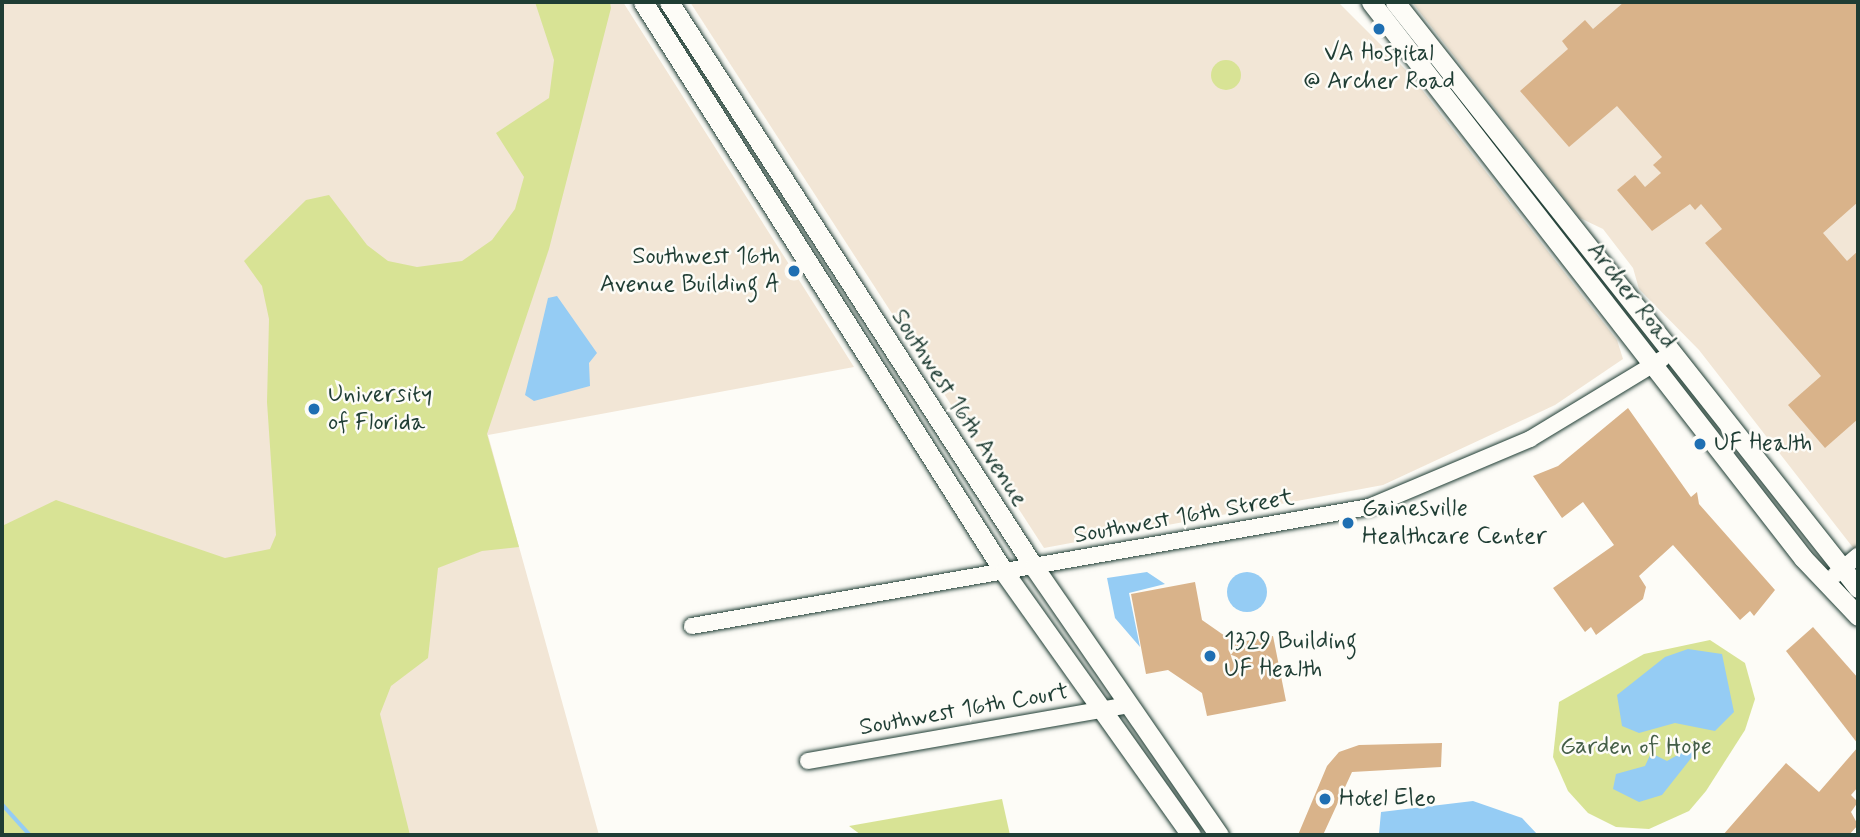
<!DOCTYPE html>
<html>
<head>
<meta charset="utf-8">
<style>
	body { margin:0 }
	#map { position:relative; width:1860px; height:837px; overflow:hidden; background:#fdfcf7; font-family:Mynerve,sans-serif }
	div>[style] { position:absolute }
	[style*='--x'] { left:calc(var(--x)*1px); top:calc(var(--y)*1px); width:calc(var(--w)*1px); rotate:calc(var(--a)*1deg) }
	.built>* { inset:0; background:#f2e6d6 }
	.green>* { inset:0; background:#d8e395 }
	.round { border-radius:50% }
	.water>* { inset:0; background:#95ccf4 }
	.stream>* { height:3.5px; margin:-1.75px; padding:0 1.75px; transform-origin:1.75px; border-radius:1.75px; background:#95ccf4 }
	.building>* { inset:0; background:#d9b38a }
	.roads { filter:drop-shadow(0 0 2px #1f3d34) drop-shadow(0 0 2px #1f3d34) }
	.minor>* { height:16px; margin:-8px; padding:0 8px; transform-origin:8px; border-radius:8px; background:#fdfcf7 }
	.major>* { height:19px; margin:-9.5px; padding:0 9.5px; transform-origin:9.5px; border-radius:9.5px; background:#fdfcf7 }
	.dots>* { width:19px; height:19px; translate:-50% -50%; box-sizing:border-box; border:4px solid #fdfcf7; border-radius:50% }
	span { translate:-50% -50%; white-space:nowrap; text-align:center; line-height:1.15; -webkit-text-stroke:5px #fdfcf7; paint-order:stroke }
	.poi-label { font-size:24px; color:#1f3d34 }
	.right { translate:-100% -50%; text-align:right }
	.left { translate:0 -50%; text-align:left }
	.street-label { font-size:24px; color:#1f3d34 }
	.park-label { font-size:24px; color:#445e47 }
	.frame { position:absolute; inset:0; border:4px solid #1f3d34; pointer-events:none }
</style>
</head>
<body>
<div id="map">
	<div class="built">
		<i style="clip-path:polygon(2px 2px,623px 2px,854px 367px,488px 435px,599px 835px,2px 835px)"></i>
		<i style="clip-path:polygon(690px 2px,1338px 2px,1409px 73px,1617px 340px,1623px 359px,1555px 405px,1383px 485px,1044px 548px)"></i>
		<i style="clip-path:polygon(1412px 2px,1858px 2px,1858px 554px,1699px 350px,1639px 289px,1633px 268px,1603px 229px,1580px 218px)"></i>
	</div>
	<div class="green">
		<i style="clip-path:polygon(535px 2px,610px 2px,611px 8px,549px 249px,487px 434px,519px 547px,482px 551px,438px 568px,428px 658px,391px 686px,380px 714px,410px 835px,2px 835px,2px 526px,56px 500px,225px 558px,270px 549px,276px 535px,267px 402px,269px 319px,262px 286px,244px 261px,306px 200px,329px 195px,367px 245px,388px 261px,417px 267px,462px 261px,492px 240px,515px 209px,524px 177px,496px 133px,549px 98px,554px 60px)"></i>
		<i class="round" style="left:1211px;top:60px;width:30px;height:30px"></i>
		<i style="clip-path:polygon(1710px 640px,1745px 663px,1755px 699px,1745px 730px,1706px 791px,1689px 811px,1649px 829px,1616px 827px,1588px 813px,1568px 791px,1553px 757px,1559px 702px,1644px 654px)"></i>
		<i style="clip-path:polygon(1002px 799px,1010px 835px,861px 835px,849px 826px)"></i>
	</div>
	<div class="water">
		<i style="clip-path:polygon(557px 296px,597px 353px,589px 363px,590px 386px,534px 401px,525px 395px,548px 298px)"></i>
		<i style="clip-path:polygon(1147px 572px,1165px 584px,1129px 593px,1140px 647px,1115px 618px,1107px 578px)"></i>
		<i class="round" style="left:1227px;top:572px;width:40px;height:40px"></i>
		<i style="clip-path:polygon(1688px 649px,1722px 654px,1734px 712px,1715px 731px,1675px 723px,1639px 733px,1622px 726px,1617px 695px,1665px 657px)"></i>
		<i style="clip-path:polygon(1688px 749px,1696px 752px,1662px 795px,1639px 802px,1613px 789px,1616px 774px,1645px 766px,1651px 753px,1667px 761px)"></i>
		<i style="clip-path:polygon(1473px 801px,1522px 818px,1538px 835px,1379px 834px,1381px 812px)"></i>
	</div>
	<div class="stream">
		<i style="--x:2;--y:804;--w:42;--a:47.9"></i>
	</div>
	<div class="building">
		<i style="clip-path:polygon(1624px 2px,1858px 2px,1858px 202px,1823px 233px,1847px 261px,1858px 251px,1858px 419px,1825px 448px,1788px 405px,1821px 376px,1705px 243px,1722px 229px,1701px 204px,1695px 210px,1690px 204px,1652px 231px,1617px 190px,1635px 175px,1645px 187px,1661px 173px,1653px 165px,1662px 157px,1617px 106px,1569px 147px,1520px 91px,1568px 49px,1562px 41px,1585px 20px,1593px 29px)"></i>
		<i style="clip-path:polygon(1628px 408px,1691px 497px,1697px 492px,1699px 504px,1775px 590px,1754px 616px,1750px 611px,1740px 620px,1673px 545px,1639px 576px,1646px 587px,1643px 599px,1596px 635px,1591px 627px,1585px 632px,1553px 588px,1614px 545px,1583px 502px,1562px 518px,1533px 476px,1558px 466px)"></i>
		<i style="clip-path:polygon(1195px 582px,1202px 620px,1235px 643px,1273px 636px,1286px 701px,1207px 716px,1202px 693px,1168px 670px,1146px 674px,1131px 594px)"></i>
		<i style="clip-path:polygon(1813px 627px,1858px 678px,1858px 744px,1786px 651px)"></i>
		<i style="clip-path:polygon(1442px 743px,1441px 767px,1352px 772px,1323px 835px,1298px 835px,1327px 766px,1339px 752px,1359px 745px)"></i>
		<i style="clip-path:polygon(1858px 747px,1858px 787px,1851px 795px,1858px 802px,1851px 812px,1858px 825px,1849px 835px,1723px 835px,1786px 763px,1819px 792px)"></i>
	</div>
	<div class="roads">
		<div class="minor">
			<i style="--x:1835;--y:575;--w:30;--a:-40"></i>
			<i style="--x:692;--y:626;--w:687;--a:-9.97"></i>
			<i style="--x:1369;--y:507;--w:175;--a:-22.9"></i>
			<i style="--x:1530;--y:439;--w:154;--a:-31.2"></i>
			<i style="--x:808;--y:761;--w:325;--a:-9.9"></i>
		</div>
		<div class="major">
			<i style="--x:643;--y:2;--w:675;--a:57.65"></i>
			<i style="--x:1004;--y:572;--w:323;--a:54.6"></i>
			<i style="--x:669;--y:2;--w:673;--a:57.14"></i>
			<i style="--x:1034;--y:567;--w:326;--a:55.4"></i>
			<i style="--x:1371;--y:2;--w:704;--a:52.15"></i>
			<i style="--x:1803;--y:558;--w:80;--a:46.5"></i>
			<i style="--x:1395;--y:2;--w:747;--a:51.69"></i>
		</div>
	</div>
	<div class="dots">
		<i style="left:1379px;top:29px;background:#1f6fb2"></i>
		<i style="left:794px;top:271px;background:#1f6fb2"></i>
		<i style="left:314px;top:409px;background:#1f6fb2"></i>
		<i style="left:1700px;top:444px;background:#1f6fb2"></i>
		<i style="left:1348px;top:523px;background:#1f6fb2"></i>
		<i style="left:1210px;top:656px;background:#1f6fb2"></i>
		<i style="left:1325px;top:799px;background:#1f6fb2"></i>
	</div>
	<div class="poi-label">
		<span style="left:1379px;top:68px">VA Hospital<br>@ Archer Road</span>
		<span class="right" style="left:780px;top:271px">Southwest 16th<br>Avenue Building A</span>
		<span class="left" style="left:328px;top:409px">University<br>of Florida</span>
		<span class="left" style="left:1714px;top:444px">UF Health</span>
		<span class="left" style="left:1362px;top:523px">Gainesville<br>Healthcare Center</span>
		<span class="left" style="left:1224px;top:656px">1329 Building<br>UF Health</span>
		<span class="left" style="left:1339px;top:799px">Hotel Eleo</span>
	</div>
	<div class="street-label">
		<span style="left:1631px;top:296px;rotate:52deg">Archer Road</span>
		<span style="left:959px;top:408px;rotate:57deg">Southwest 16th Avenue</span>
		<span style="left:1184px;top:517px;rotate:-10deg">Southwest 16th Street</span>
		<span style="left:964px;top:710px;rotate:-10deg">Southwest 16th Court</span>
	</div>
	<div class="park-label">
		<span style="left:1636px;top:747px">Garden of Hope</span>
	</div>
	<div class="frame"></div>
</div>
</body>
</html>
